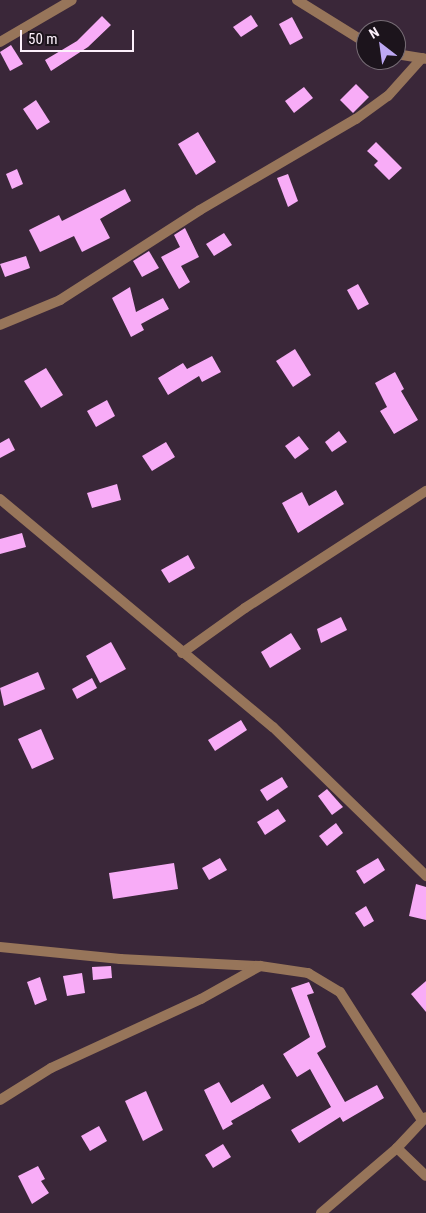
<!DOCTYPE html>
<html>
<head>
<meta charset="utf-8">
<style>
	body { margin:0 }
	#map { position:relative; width:426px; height:1213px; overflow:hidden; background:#3a2739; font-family:"Roboto Condensed",sans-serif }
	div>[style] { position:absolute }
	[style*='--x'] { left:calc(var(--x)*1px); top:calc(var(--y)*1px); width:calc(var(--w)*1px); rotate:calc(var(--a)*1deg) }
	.building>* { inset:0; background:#f8acf7 }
	.minor>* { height:10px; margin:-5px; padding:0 5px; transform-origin:5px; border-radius:5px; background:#97755a }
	span { translate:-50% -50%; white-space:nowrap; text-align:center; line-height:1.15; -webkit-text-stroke:5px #1c141c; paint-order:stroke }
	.north { position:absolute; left:356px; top:20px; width:50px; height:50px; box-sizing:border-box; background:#1c141c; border:1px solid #766c75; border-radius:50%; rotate:330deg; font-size:14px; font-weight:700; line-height:20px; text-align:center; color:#fcf0fb }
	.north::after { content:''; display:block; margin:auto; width:18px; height:22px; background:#bea9f4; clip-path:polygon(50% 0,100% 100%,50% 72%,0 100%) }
	.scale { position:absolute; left:20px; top:30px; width:114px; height:22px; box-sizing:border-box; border:2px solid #fcf0fb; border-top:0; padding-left:6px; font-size:15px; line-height:18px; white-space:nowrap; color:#fcf0fb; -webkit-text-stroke:4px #1c141c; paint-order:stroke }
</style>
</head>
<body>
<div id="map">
	<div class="building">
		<i style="clip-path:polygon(251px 15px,258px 26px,241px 37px,233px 27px)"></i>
		<i style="clip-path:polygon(102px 16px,111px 25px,88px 47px,51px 71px,45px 60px,77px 41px)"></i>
		<i style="clip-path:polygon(292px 17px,303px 38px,290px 45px,279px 24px)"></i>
		<i style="clip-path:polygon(11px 45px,23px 64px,10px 71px,0 52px)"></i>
		<i style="clip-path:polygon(356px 84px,369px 97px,353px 113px,340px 100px)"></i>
		<i style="clip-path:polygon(304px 87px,313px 98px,294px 113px,285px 101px)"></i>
		<i style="clip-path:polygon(36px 100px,50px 122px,37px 130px,23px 109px)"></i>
		<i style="clip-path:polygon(198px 132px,216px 162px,196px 175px,178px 144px)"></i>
		<i style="clip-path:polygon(376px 142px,402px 168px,389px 180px,374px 165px,378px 161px,367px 151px)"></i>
		<i style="clip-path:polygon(17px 169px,23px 184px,12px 189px,6px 174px)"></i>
		<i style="clip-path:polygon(288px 174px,298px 201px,288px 207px,277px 178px)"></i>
		<i style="clip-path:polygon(125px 189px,131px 201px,100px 219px,110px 238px,82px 252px,74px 236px,40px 252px,29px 230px,59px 215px,62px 221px)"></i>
		<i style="clip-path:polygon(185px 228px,199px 257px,181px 266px,190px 282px,179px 289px,161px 257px,180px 247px,174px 235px)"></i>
		<i style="clip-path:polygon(224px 233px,232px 245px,214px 256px,206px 244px)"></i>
		<i style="clip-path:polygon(149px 251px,159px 268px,142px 277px,133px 261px)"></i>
		<i style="clip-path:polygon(26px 256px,30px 268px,5px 277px,0 264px)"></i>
		<i style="clip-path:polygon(358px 284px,369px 304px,358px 310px,347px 290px)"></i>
		<i style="clip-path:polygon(130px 287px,136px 312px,163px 298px,169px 309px,141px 324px,144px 330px,131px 337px,112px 298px)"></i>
		<i style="clip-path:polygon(295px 349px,311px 375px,293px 387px,276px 361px)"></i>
		<i style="clip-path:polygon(212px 356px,221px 372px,202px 382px,199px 376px,168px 395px,158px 378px,183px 363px,187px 369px)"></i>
		<i style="clip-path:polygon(46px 368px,63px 395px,41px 408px,24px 381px)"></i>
		<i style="clip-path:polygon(395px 372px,404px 389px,401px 391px,418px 420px,394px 434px,380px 411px,387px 407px,375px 383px)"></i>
		<i style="clip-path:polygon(107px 400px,115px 416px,96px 427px,87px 411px)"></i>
		<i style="clip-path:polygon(339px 431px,347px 442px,332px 452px,325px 442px)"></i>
		<i style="clip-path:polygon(299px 436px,309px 449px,295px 459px,285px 446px)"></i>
		<i style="clip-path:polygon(9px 438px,15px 450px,0 458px,0 443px)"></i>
		<i style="clip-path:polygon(166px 442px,175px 457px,152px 471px,142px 456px)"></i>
		<i style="clip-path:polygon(117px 484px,121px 500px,92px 508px,87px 493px)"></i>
		<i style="clip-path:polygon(336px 490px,344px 504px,298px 533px,282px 503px,302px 492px,309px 506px)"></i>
		<i style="clip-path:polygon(22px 533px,26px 547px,0 554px,0 539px)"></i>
		<i style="clip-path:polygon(188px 555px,195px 568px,169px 583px,161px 570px)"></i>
		<i style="clip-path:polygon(341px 617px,347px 630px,321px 643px,317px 629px)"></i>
		<i style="clip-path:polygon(291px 633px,301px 649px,270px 668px,261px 652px)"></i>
		<i style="clip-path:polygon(111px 642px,126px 669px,100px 683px,86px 656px)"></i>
		<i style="clip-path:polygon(38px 672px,45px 689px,4px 706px,0 688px)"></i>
		<i style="clip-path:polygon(92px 678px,97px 688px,77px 699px,72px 689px)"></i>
		<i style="clip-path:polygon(241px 720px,247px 730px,215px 751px,208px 740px)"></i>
		<i style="clip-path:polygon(41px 729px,54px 759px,32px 769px,18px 739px)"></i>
		<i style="clip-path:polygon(282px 777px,288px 787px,267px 801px,260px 790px)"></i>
		<i style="clip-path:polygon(327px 789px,343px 807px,332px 815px,318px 796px)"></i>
		<i style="clip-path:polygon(278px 809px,286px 821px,265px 835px,257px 822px)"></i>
		<i style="clip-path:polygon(336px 823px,343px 833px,327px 846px,319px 836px)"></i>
		<i style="clip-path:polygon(220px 858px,227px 870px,209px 880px,202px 868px)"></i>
		<i style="clip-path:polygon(378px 858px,385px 870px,364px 884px,356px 871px)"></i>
		<i style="clip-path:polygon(174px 863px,178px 889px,113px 899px,109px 873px)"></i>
		<i style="clip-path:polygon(416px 884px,426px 887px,426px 920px,409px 916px)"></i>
		<i style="clip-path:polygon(366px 906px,374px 921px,364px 927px,355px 913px)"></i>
		<i style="clip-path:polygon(111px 966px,112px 978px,93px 980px,92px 967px)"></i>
		<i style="clip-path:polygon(82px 973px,85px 993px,67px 996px,63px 976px)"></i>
		<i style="clip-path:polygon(40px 977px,47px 1000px,35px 1005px,27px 982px)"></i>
		<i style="clip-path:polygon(426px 981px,426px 1012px,411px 994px)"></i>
		<i style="clip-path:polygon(309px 982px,314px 993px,307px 995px,326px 1047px,317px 1053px,345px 1102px,377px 1085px,384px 1098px,343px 1122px,340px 1117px,299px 1143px,291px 1130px,331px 1107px,310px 1069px,297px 1077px,283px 1054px,310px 1037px,291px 988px)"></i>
		<i style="clip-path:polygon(219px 1082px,231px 1103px,263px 1084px,271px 1098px,231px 1121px,233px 1124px,223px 1130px,204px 1090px)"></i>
		<i style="clip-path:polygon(146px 1091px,163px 1130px,143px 1141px,125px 1101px)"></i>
		<i style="clip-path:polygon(99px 1126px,107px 1141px,90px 1151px,81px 1136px)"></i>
		<i style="clip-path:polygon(223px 1144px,231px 1157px,213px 1168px,205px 1155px)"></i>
		<i style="clip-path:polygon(38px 1166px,45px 1179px,41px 1181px,49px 1193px,32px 1204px,18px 1176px)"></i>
	</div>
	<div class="minor">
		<i style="--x:297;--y:0;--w:81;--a:31.9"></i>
		<i style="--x:0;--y:42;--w:83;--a:-30.3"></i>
		<i style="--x:396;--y:54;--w:30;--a:9"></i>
		<i style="--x:0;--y:325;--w:65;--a:-22.6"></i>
		<i style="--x:60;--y:300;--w:166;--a:-32.7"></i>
		<i style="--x:200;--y:210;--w:181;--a:-30.3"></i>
		<i style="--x:356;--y:119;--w:39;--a:-36"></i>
		<i style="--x:388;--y:96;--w:51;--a:-48.2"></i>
		<i style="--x:0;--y:499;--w:356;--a:39.9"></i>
		<i style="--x:273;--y:727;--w:214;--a:44.2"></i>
		<i style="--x:182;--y:653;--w:77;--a:-35.5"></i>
		<i style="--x:245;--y:608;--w:216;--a:-32.9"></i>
		<i style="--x:0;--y:947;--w:121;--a:5.7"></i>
		<i style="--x:120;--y:959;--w:140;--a:2.9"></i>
		<i style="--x:260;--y:966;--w:49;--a:8.3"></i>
		<i style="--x:308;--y:973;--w:37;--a:31"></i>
		<i style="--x:340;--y:992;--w:152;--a:57.4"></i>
		<i style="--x:0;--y:1100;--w:60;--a:-32.1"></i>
		<i style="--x:51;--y:1068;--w:165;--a:-24.7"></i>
		<i style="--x:201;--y:999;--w:68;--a:-29.2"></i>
		<i style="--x:397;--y:1148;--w:40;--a:44"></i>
		<i style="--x:321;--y:1213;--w:100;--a:-40.5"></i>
		<i style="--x:397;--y:1148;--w:42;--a:-46.9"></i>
	</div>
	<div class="north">N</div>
	<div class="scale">50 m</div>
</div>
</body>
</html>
